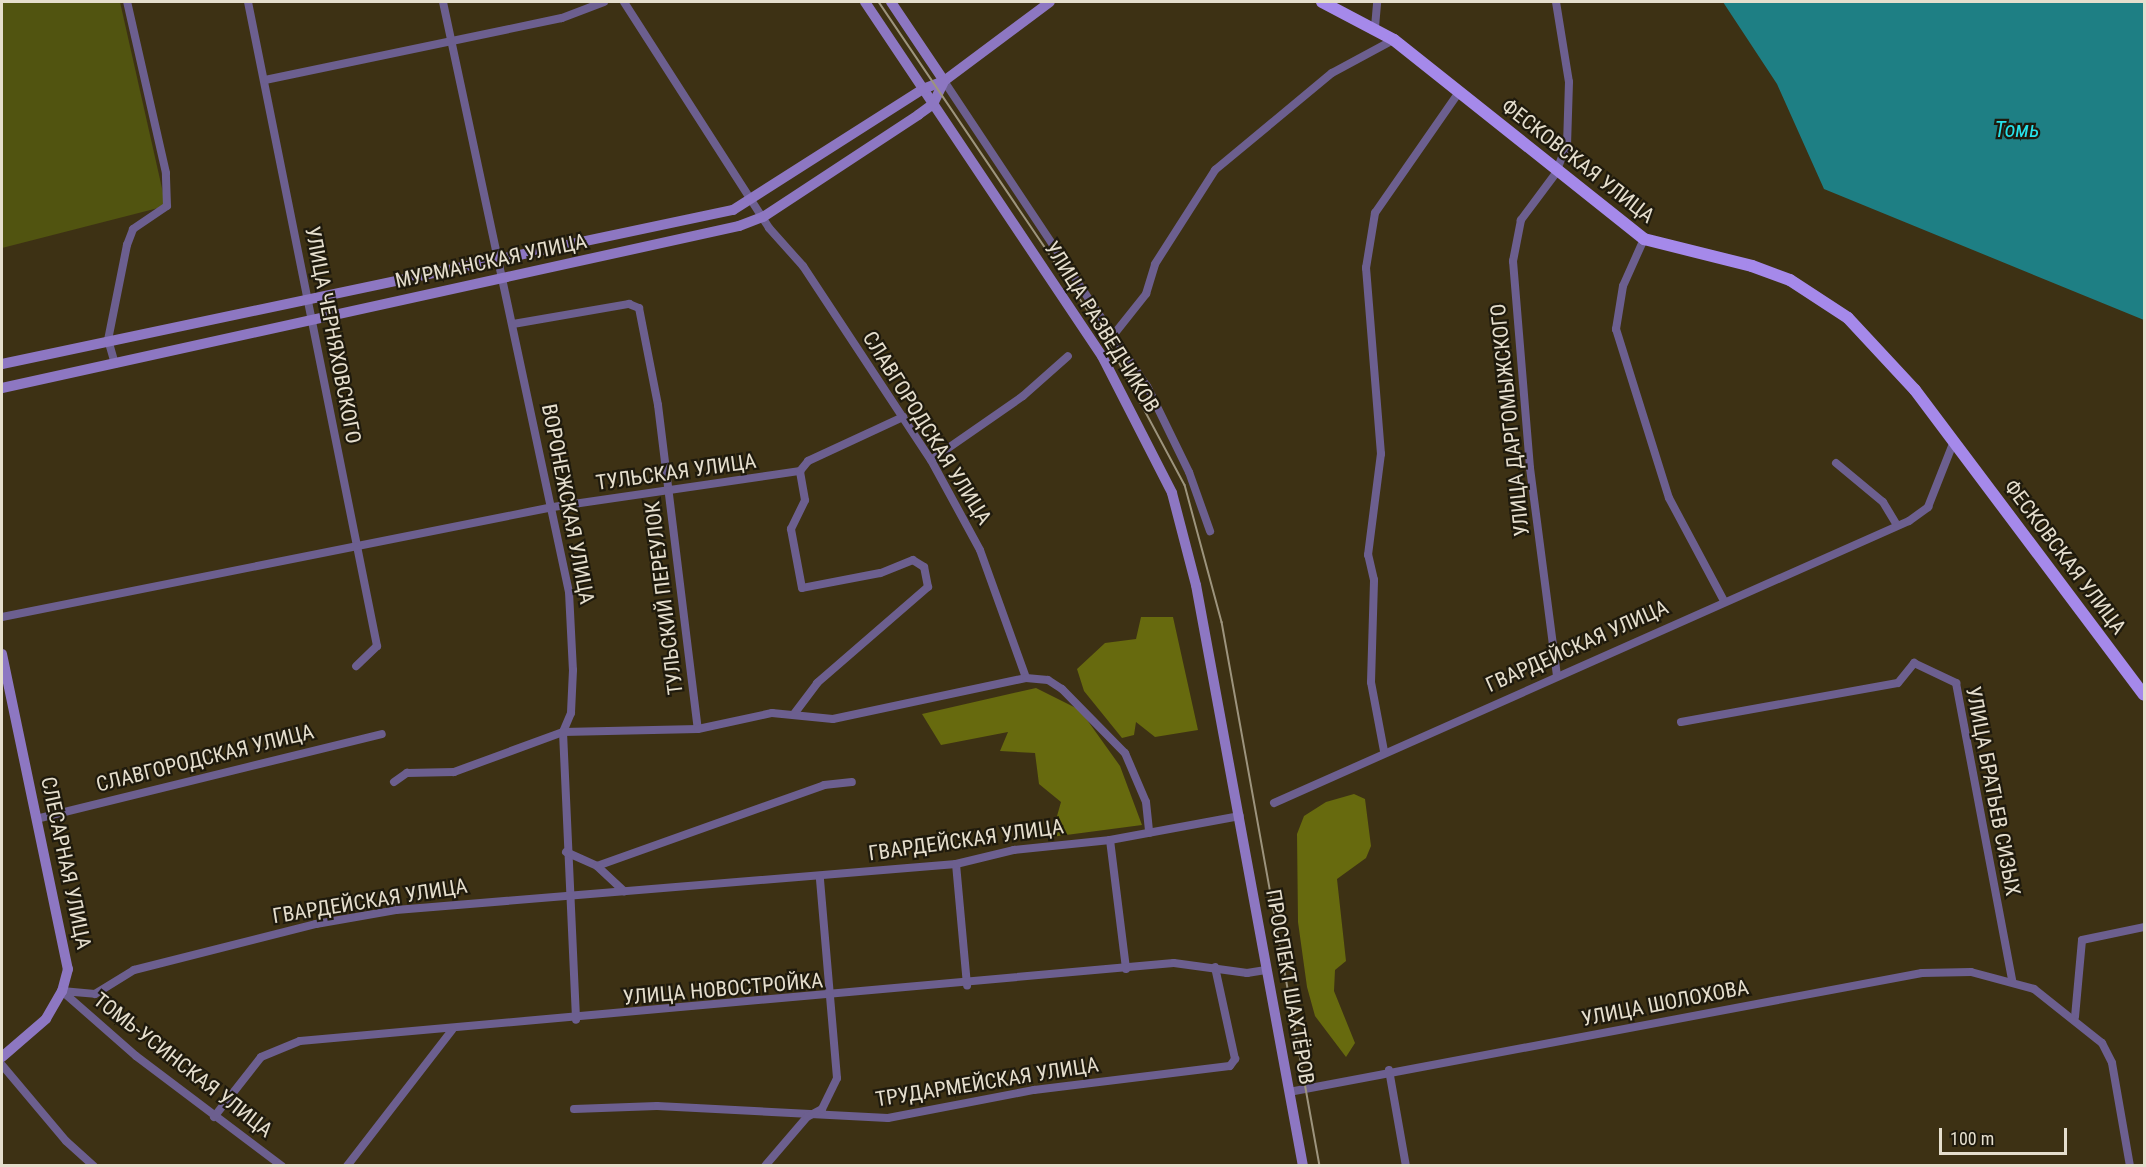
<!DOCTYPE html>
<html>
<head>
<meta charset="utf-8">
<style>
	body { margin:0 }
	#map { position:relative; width:2146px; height:1167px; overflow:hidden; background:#3d3114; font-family:"Roboto Condensed",sans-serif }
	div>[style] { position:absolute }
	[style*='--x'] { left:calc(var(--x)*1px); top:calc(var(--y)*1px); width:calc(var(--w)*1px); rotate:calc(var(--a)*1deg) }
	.green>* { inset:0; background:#515410 }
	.forest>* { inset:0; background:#676a0e }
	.water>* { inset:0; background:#1e7f84 }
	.street>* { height:8px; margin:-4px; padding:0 4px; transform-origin:4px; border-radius:4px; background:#6c5f8f }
	.secondary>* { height:10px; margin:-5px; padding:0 5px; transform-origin:5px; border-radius:5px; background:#8d77c2 }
	.primary>* { height:12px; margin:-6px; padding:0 6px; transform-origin:6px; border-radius:6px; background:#a589ea }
	.tram>* { height:1.5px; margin:-0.75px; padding:0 0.75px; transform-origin:0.75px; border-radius:0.75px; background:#9d947d }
	span { translate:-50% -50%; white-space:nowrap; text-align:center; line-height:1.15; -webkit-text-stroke:4.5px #1f1a0d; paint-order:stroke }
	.street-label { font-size:21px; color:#e5decd }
	.water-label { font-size:22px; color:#27e2ea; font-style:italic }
	.frame { position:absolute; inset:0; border:3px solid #e5decd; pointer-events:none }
	.scale { position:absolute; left:1939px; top:1128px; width:128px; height:27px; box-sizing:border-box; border:3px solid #e5decd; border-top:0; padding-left:8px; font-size:18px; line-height:21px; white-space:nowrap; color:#e5decd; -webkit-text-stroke:4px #1f1a0d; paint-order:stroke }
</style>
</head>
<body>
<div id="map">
	<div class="green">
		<i style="clip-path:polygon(2px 2px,120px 2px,166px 206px,2px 248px)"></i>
	</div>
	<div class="forest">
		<i style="clip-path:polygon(1141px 617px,1173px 617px,1198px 730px,1155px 737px,1136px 722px,1134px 735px,1122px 738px,1084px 691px,1077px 669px,1105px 643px,1136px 639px)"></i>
		<i style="clip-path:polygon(1036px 688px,1080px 710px,1120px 766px,1142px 825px,1051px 837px,1061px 802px,1039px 784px,1035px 753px,1000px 751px,1008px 732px,941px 745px,922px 714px)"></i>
		<i style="clip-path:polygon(1354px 794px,1365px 799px,1371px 846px,1366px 858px,1337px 879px,1346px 961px,1335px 970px,1334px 991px,1355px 1043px,1346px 1057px,1315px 1016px,1307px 987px,1298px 922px,1297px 834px,1304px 816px,1326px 802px)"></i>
	</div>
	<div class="water">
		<i style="clip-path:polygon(1723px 2px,2144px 2px,2144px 320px,1824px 189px,1777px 84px)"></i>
	</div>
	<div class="street">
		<i style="--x:248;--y:2;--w:657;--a:78.67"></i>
		<i style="--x:377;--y:646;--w:29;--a:136"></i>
		<i style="--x:443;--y:2;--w:603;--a:77.95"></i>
		<i style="--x:569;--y:592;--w:78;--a:87.1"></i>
		<i style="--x:573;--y:670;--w:43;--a:92.7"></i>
		<i style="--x:571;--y:713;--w:21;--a:113"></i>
		<i style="--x:563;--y:732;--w:288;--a:87.4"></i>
		<i style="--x:624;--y:2;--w:269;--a:57.3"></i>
		<i style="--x:769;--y:228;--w:51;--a:48.2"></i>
		<i style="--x:803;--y:266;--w:232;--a:56.6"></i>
		<i style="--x:931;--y:460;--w:102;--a:61.4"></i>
		<i style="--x:980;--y:550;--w:136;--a:70.2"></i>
		<i style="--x:1556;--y:2;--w:81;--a:80.8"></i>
		<i style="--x:1569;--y:82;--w:62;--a:91.8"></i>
		<i style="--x:1567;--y:144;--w:31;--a:111"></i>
		<i style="--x:1556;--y:173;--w:59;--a:126.7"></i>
		<i style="--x:1521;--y:220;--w:42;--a:101"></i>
		<i style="--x:1513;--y:261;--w:208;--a:85.3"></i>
		<i style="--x:1530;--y:468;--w:210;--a:82.6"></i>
		<i style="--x:1375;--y:27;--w:25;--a:-85"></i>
		<i style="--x:265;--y:80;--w:303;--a:-11.8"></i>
		<i style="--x:562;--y:18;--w:45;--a:-20.9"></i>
		<i style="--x:944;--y:81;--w:366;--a:56.4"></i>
		<i style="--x:1147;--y:386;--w:96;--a:64"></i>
		<i style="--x:1189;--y:472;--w:63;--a:70.4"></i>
		<i style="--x:1644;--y:239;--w:51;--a:114.1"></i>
		<i style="--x:1623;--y:286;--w:44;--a:99.2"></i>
		<i style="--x:1616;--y:329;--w:177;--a:72.6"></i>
		<i style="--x:1669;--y:498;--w:117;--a:61.9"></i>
		<i style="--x:513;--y:324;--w:118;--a:-9.8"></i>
		<i style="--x:629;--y:304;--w:11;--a:22"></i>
		<i style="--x:639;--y:308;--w:99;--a:78.9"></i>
		<i style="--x:658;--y:405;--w:326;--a:83"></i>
		<i style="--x:1115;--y:333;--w:50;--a:-51.5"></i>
		<i style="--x:1146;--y:294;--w:31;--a:-73"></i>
		<i style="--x:1155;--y:264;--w:112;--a:-57.4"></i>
		<i style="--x:1215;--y:170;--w:152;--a:-39.7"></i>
		<i style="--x:1332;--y:73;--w:69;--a:-28.4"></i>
		<i style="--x:115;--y:364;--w:25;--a:-106"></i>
		<i style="--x:108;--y:340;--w:97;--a:-78.7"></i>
		<i style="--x:127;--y:245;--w:17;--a:-69"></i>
		<i style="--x:133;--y:229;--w:41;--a:-34.1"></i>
		<i style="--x:167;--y:206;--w:33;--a:-92"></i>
		<i style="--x:166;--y:173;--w:175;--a:-102.8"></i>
		<i style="--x:931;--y:460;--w:112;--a:-34.8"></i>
		<i style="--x:1023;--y:396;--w:60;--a:-41.6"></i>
		<i style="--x:1836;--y:463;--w:61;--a:39.7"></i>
		<i style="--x:1883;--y:502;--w:26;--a:59"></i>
		<i style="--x:2;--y:617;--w:562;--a:-11.29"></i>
		<i style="--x:553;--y:507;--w:250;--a:-8.3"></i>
		<i style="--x:800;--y:471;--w:13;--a:-51"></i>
		<i style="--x:808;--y:461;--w:105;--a:-24.9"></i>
		<i style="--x:794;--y:714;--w:39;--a:-53"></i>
		<i style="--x:817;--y:683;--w:147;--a:-40.9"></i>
		<i style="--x:928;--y:587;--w:20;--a:-101"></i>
		<i style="--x:924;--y:567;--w:13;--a:-148"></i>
		<i style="--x:913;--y:560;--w:35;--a:158"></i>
		<i style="--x:880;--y:573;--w:79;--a:169.1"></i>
		<i style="--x:802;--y:588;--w:60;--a:-100.6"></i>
		<i style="--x:791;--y:529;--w:32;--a:-64"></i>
		<i style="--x:805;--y:500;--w:29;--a:-100"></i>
		<i style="--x:1681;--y:722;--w:220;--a:-10.2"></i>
		<i style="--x:1898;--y:683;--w:26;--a:-51"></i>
		<i style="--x:1914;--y:663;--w:47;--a:25.5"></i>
		<i style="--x:1956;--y:683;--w:302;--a:79.3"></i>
		<i style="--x:1384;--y:751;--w:70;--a:-100.7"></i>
		<i style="--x:1371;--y:682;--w:102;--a:-88.3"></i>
		<i style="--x:1374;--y:580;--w:26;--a:-103"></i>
		<i style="--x:1368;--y:555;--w:102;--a:-82.7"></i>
		<i style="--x:1381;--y:454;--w:187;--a:-94.6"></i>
		<i style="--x:1366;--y:268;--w:56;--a:-80.7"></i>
		<i style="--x:1375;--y:213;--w:147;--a:-55.2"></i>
		<i style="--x:394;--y:782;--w:16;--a:-35"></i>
		<i style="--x:407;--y:773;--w:47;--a:-1.2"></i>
		<i style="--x:454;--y:772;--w:116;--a:-20.2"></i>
		<i style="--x:563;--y:732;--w:135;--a:-1.3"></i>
		<i style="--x:698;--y:729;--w:76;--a:-12.2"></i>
		<i style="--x:772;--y:713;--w:61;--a:5.6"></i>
		<i style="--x:833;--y:719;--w:197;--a:-12"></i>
		<i style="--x:1026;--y:678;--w:22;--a:5"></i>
		<i style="--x:1048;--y:680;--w:17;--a:33"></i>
		<i style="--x:1062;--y:689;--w:90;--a:45.5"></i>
		<i style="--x:1125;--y:753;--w:53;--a:66.8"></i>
		<i style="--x:1146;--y:802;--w:31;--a:84"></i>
		<i style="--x:1274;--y:803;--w:695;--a:-23.95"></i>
		<i style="--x:1909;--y:521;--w:24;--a:-36"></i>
		<i style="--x:1928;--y:507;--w:71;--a:-68.5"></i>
		<i style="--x:36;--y:819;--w:356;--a:-13.8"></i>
		<i style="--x:1110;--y:840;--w:130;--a:82.9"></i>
		<i style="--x:566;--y:852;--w:34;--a:24"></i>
		<i style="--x:597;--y:866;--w:37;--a:43"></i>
		<i style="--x:956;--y:864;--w:122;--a:84.8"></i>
		<i style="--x:597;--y:866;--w:241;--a:-19.6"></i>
		<i style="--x:824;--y:785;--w:28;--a:-6"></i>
		<i style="--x:62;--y:991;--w:33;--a:5"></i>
		<i style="--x:95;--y:994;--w:46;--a:-31.6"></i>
		<i style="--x:134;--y:970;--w:188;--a:-14.2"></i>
		<i style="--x:316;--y:924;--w:81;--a:-9.9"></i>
		<i style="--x:396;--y:910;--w:562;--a:-4.7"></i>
		<i style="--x:956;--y:864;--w:60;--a:-13.6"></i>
		<i style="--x:1014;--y:850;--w:97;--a:-5.9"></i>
		<i style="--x:1110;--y:840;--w:132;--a:-10.5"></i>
		<i style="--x:63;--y:992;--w:97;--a:41.2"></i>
		<i style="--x:136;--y:1056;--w:183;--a:37"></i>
		<i style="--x:2075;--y:1017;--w:77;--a:-84.8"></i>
		<i style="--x:2082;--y:940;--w:63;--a:-11.8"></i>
		<i style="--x:2;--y:1065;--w:99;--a:49.9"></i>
		<i style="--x:66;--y:1141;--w:38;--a:42"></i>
		<i style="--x:1389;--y:1070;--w:97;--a:80"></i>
		<i style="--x:1289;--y:1092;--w:644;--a:-10.65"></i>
		<i style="--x:1922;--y:973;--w:49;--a:-1.2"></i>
		<i style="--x:1971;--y:972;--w:65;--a:15.1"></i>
		<i style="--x:2034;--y:989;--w:87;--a:38.5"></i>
		<i style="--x:2102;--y:1043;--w:22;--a:63"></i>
		<i style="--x:2112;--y:1063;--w:105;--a:80.1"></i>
		<i style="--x:574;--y:1109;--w:83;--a:-2.1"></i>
		<i style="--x:657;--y:1106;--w:231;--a:3"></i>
		<i style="--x:888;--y:1118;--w:149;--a:-10.9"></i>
		<i style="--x:1034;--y:1090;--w:197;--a:-7"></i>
		<i style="--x:1230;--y:1066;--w:9;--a:-54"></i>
		<i style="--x:1235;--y:1059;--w:94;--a:-102.3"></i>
		<i style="--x:214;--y:1117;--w:76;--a:-51.9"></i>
		<i style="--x:261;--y:1057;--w:42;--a:-22.3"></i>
		<i style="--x:300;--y:1041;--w:877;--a:-5.1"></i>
		<i style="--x:1174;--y:963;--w:74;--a:7.8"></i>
		<i style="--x:1247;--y:973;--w:19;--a:-9"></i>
		<i style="--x:347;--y:1166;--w:172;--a:-52.3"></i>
		<i style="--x:765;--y:1166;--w:65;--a:-49.4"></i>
		<i style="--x:807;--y:1117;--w:17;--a:-28"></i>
		<i style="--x:822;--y:1109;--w:34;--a:-64"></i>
		<i style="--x:837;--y:1078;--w:201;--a:-94.9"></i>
	</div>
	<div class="secondary">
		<i style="--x:865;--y:2;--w:426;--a:56.2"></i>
		<i style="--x:1102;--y:356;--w:154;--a:62.9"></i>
		<i style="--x:1172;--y:493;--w:95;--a:75.4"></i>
		<i style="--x:1196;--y:585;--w:591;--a:79.57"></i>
		<i style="--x:891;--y:2;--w:95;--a:56.1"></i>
		<i style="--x:2;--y:364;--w:747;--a:-11.9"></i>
		<i style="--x:733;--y:210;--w:225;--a:-32.5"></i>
		<i style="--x:923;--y:89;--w:22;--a:-21"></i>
		<i style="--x:944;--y:81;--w:132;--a:-36.7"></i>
		<i style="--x:2;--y:388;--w:755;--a:-12.4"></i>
		<i style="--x:739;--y:226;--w:26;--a:-21"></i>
		<i style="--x:763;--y:217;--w:186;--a:-33.3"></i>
		<i style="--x:918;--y:115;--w:19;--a:-36"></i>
		<i style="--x:933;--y:104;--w:25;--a:-64"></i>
		<i style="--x:2;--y:654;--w:322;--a:78.2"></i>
		<i style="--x:68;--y:969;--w:23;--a:105"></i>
		<i style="--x:62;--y:991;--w:32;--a:120"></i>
		<i style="--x:46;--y:1019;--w:58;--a:139.2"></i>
	</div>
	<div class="primary">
		<i style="--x:1322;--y:2;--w:81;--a:27.8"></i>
		<i style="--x:1394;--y:40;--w:320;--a:38.5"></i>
		<i style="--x:1644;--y:239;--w:111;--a:14"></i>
		<i style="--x:1752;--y:266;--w:40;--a:20.2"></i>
		<i style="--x:1790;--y:280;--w:69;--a:33.2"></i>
		<i style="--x:1848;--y:318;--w:98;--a:47.1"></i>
		<i style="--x:1915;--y:390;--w:381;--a:53.1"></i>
	</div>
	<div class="tram">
		<i style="--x:879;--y:2;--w:403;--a:55.9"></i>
		<i style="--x:1105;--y:336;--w:169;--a:61.8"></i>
		<i style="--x:1185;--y:485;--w:142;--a:74.9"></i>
		<i style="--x:1222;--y:622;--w:553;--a:79.79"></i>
	</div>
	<div class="street-label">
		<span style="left:1578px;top:161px;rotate:38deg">ФЕСКОВСКАЯ УЛИЦА</span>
		<span style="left:491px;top:261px;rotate:-12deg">МУРМАНСКАЯ УЛИЦА</span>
		<span style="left:1102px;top:327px;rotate:58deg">УЛИЦА РАЗВЕДЧИКОВ</span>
		<span style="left:333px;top:335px;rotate:79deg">УЛИЦА ЧЕРНЯХОВСКОГО</span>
		<span style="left:1510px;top:420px;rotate:-96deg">УЛИЦА ДАРГОМЫЖСКОГО</span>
		<span style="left:927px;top:428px;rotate:58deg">СЛАВГОРОДСКАЯ УЛИЦА</span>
		<span style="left:676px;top:472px;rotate:-8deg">ТУЛЬСКАЯ УЛИЦА</span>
		<span style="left:568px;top:504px;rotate:79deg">ВОРОНЕЖСКАЯ УЛИЦА</span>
		<span style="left:2065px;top:557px;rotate:53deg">ФЕСКОВСКАЯ УЛИЦА</span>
		<span style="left:664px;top:598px;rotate:-97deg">ТУЛЬСКИЙ ПЕРЕУЛОК</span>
		<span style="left:1577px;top:646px;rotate:-24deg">ГВАРДЕЙСКАЯ УЛИЦА</span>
		<span style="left:205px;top:758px;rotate:-14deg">СЛАВГОРОДСКАЯ УЛИЦА</span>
		<span style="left:1993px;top:791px;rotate:79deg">УЛИЦА БРАТЬЕВ СИЗЫХ</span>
		<span style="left:966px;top:840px;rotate:-8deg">ГВАРДЕЙСКАЯ УЛИЦА</span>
		<span style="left:66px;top:863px;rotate:78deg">СЛЕСАРНАЯ УЛИЦА</span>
		<span style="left:370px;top:901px;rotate:-9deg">ГВАРДЕЙСКАЯ УЛИЦА</span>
		<span style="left:1290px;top:987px;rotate:80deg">ПРОСПЕКТ ШАХТЁРОВ</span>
		<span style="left:723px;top:989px;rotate:-5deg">УЛИЦА НОВОСТРОЙКА</span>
		<span style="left:1665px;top:1003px;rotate:-11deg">УЛИЦА ШОЛОХОВА</span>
		<span style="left:183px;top:1065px;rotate:38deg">ТОМЬ-УСИНСКАЯ УЛИЦА</span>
		<span style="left:987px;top:1082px;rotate:-9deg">ТРУДАРМЕЙСКАЯ УЛИЦА</span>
	</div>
	<div class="water-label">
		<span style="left:2017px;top:130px">Томь</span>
	</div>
	<div class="frame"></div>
	<div class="scale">100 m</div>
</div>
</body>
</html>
